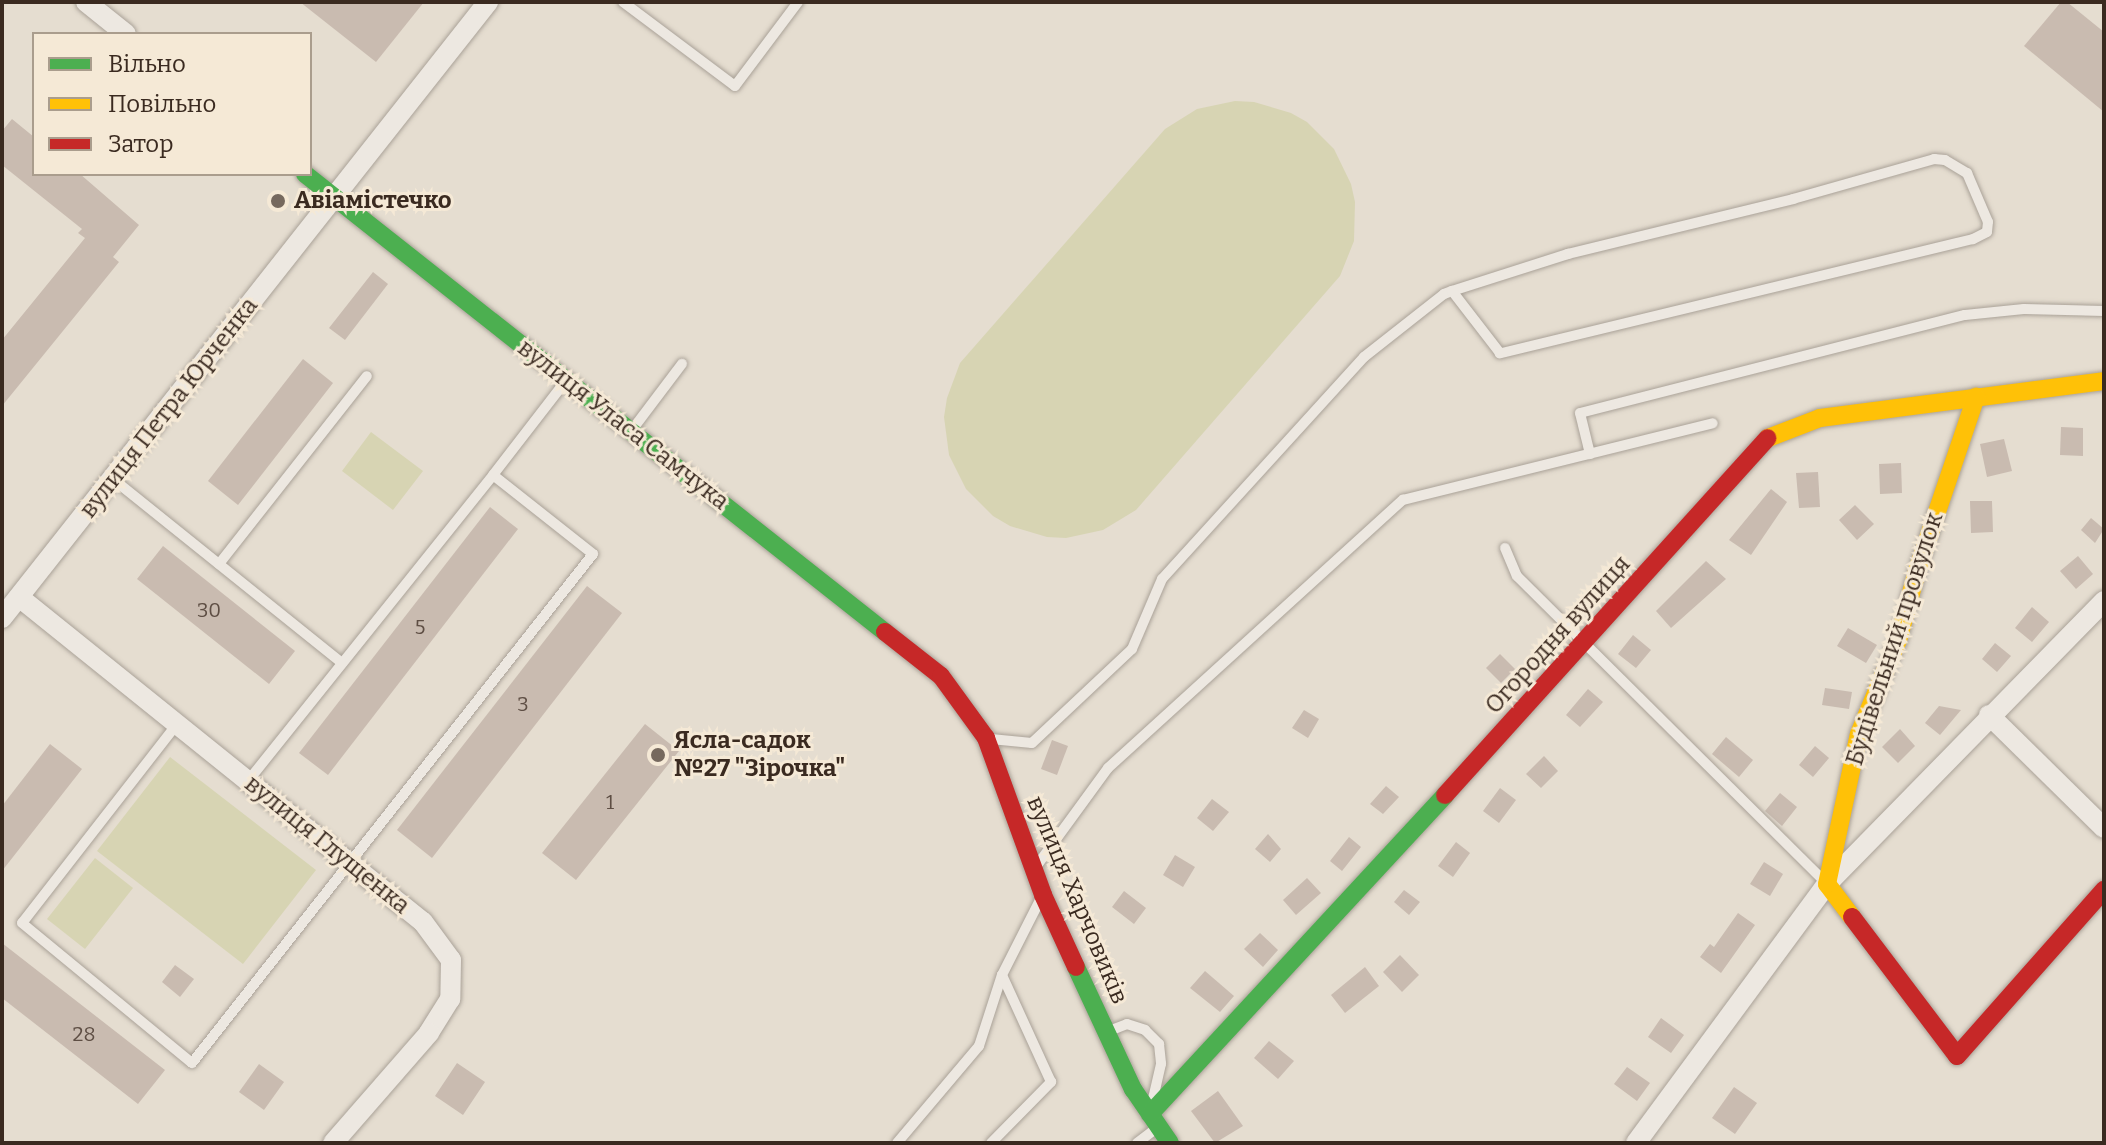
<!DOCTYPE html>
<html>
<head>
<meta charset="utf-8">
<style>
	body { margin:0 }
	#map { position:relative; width:2106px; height:1145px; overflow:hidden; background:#e5ddd0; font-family:Bitter,serif }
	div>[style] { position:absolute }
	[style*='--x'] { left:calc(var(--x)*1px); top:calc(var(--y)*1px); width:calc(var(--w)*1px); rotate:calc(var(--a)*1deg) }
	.green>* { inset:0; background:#d7d4b3 }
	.building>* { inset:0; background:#c9bbb0 }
	.roads { filter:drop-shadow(0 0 2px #aaa298) drop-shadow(0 0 2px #aaa298) }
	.lane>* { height:10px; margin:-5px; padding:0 5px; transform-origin:5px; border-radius:5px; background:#ede8e1 }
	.street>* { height:20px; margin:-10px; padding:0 10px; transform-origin:10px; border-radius:10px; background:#ede8e1 }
	.fast>* { height:18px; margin:-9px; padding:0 9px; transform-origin:9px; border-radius:9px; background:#4caf50 }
	.slow>* { height:18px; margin:-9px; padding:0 9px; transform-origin:9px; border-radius:9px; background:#ffc107 }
	.jam>* { height:18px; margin:-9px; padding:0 9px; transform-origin:9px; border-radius:9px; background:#c62828 }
	.dots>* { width:22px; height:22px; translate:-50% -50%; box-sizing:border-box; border:4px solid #f5e9d6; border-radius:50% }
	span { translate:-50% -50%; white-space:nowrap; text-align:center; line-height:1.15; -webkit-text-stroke:6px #f5e9d6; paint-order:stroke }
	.number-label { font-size:20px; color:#5e4e44 }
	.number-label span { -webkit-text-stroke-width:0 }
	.poi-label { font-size:24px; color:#3a2a20; font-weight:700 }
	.left { translate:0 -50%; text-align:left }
	.street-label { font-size:24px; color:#3a2a20 }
	.frame { position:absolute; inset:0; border:4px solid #3a2a20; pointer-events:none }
	.legend { position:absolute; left:32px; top:32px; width:280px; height:144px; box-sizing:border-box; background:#f5e9d6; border:2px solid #aa9d8d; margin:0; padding:10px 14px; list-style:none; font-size:24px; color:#3a2a20 }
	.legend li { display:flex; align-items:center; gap:16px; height:40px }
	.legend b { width:40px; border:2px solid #aa9d8d }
</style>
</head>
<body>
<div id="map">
	<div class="green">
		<i style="clip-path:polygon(1235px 101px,1254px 102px,1291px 113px,1307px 122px,1334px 149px,1351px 184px,1355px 202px,1354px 241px,1340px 276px,1136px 510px,1103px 530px,1066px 538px,1047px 537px,1010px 526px,993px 516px,966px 489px,949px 455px,944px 417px,947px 398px,960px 363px,1165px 129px,1197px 109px)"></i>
		<i style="clip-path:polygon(371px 432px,423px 471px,393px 510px,342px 471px)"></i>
		<i style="clip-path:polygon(170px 757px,316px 870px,243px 964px,97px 851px)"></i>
		<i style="clip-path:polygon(95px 858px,133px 888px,85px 949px,47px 919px)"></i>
	</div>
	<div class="building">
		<i style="clip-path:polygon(300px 2px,424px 2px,376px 62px)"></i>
		<i style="clip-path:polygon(2061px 2px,2067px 2px,2104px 32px,2104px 112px,2024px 46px)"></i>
		<i style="clip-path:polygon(12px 119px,34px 137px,34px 174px,80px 174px,139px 225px,113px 257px,119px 262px,2px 406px,2px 340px,85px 238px,78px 233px,82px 229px,2px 165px,2px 131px)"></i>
		<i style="clip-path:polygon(373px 272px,388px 284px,345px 340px,329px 328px)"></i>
		<i style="clip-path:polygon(303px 359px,333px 383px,238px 505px,208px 481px)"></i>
		<i style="clip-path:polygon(2061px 427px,2083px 428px,2083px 456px,2060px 455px)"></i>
		<i style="clip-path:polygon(2004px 439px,2012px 471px,1987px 477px,1980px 444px)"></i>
		<i style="clip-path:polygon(1901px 463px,1902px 493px,1880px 494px,1879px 464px)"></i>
		<i style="clip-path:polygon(1818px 472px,1820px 507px,1799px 508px,1796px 473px)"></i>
		<i style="clip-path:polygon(1771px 489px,1787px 502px,1751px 555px,1729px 540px)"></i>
		<i style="clip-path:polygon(1970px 501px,1992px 501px,1993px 532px,1971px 533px)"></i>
		<i style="clip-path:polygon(1855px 505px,1874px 524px,1857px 540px,1839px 520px)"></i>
		<i style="clip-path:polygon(490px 507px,518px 529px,328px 775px,299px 753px)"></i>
		<i style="clip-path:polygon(2091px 518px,2104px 529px,2095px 543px,2081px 530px)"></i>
		<i style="clip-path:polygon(163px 546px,295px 651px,269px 684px,137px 579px)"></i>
		<i style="clip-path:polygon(2078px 556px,2093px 574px,2076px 589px,2060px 571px)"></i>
		<i style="clip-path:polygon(1706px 561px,1726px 579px,1671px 628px,1656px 611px)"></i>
		<i style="clip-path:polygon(587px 586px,622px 613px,432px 858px,397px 830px)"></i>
		<i style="clip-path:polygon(2032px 607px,2049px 622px,2032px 642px,2015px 628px)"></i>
		<i style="clip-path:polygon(1848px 628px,1877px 645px,1866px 663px,1837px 646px)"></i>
		<i style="clip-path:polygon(1633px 635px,1651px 650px,1636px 668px,1618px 654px)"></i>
		<i style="clip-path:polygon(1995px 643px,2011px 656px,1997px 672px,1982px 659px)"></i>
		<i style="clip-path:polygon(1500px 654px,1515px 669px,1501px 683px,1486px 668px)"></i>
		<i style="clip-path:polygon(1825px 688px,1852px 692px,1849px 709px,1822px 705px)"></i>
		<i style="clip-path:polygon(1588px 689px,1603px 702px,1580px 727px,1566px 715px)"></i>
		<i style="clip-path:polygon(1939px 706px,1961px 710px,1940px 735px,1925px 723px)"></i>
		<i style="clip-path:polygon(1304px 710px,1319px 719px,1308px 738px,1292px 728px)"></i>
		<i style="clip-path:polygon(645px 724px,679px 751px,576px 880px,542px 853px)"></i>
		<i style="clip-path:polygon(1900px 729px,1915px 746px,1898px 763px,1882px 747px)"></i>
		<i style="clip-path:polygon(1726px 737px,1753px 760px,1739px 777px,1712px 754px)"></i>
		<i style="clip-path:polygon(1052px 740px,1068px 746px,1057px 775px,1041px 769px)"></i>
		<i style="clip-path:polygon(50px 744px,82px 769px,2px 871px,2px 806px)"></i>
		<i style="clip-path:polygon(1815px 746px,1829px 758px,1813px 777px,1799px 765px)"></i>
		<i style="clip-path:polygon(1544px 756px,1558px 771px,1541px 788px,1526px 774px)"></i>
		<i style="clip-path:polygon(1386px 786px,1399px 797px,1383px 814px,1370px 804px)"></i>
		<i style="clip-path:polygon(1500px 788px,1516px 800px,1499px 823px,1483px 811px)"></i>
		<i style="clip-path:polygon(1780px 793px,1797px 807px,1782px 826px,1765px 811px)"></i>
		<i style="clip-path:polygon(1212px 799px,1229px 812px,1213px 831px,1197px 818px)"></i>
		<i style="clip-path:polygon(1268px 834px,1281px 849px,1270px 862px,1255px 849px)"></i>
		<i style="clip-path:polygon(1349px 837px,1361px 847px,1342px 871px,1330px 861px)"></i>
		<i style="clip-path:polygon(1456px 842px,1470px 853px,1453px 877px,1438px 866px)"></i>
		<i style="clip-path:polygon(1175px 855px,1195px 867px,1183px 887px,1163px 875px)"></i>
		<i style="clip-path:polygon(1764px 862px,1783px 874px,1770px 896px,1750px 884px)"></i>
		<i style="clip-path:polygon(1307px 878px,1321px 893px,1296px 915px,1283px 900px)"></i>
		<i style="clip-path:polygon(1404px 890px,1420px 902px,1409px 915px,1394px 902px)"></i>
		<i style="clip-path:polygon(1124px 891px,1146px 908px,1134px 924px,1112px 907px)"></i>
		<i style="clip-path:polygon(1738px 913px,1755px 925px,1721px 973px,1700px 957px,1710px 944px,1714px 947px)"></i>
		<i style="clip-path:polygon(1260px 933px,1278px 950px,1263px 967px,1244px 949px)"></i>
		<i style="clip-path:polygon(2px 943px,165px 1070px,138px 1104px,2px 998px)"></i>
		<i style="clip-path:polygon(1400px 955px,1419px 975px,1402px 992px,1383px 972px)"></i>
		<i style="clip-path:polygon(175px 965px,194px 979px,180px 997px,162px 982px)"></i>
		<i style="clip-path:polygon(1365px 967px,1379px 986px,1345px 1013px,1331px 995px)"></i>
		<i style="clip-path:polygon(1205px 971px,1234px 996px,1220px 1012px,1190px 988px)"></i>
		<i style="clip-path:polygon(1661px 1018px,1684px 1035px,1671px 1053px,1648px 1037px)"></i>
		<i style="clip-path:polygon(1269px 1041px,1294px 1061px,1278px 1079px,1254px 1058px)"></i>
		<i style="clip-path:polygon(457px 1063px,485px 1082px,463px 1115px,435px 1096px)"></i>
		<i style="clip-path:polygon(259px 1064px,284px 1082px,264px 1110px,239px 1092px)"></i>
		<i style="clip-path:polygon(1627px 1067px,1650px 1083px,1637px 1101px,1614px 1084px)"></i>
		<i style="clip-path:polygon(1734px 1087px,1757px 1103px,1735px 1134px,1712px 1118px)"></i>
		<i style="clip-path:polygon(1218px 1091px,1243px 1126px,1215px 1143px,1191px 1111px)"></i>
	</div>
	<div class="roads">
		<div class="lane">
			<i style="--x:623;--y:2;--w:140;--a:36.9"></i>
			<i style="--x:735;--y:86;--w:105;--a:-53.1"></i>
			<i style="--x:632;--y:430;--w:83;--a:-52.9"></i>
			<i style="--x:1590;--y:454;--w:42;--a:-103.7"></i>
			<i style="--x:1580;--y:413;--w:397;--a:-14.3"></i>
			<i style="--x:1965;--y:315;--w:59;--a:-5.8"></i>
			<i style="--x:2024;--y:309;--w:80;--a:1.4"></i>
			<i style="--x:113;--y:479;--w:294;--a:38.8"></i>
			<i style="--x:1505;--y:548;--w:30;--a:67"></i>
			<i style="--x:1517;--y:576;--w:431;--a:44.8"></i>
			<i style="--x:219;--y:564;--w:239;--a:-51.8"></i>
			<i style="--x:177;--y:724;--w:252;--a:127.9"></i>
			<i style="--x:22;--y:923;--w:220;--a:39.5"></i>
			<i style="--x:192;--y:1063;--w:648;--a:-51.77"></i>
			<i style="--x:593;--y:554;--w:127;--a:-141.7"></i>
			<i style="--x:493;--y:475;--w:118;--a:-52.3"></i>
			<i style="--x:991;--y:739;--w:41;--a:5.6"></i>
			<i style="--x:1032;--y:743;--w:137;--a:-43.2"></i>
			<i style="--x:1132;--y:649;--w:76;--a:-66.8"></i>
			<i style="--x:1162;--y:579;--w:300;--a:-47.7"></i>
			<i style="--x:1364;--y:357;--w:102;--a:-38.2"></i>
			<i style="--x:1444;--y:294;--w:9;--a:-21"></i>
			<i style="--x:1452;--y:291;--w:122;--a:-17.7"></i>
			<i style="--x:1568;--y:254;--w:232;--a:-13.7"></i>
			<i style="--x:1793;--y:199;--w:147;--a:-15.8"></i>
			<i style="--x:1934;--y:159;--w:11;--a:5"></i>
			<i style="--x:1945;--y:160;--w:26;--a:31"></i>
			<i style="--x:1967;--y:173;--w:53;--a:66.8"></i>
			<i style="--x:1988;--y:222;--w:10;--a:96"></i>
			<i style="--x:1987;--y:232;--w:16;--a:153"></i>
			<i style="--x:1973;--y:239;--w:487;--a:166.4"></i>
			<i style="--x:1500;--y:353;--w:78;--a:-127.7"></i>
			<i style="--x:248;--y:781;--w:392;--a:-51.3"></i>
			<i style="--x:1038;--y:864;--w:119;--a:-53.9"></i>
			<i style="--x:1108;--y:768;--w:399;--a:-42.3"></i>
			<i style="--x:1403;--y:500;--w:319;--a:-13.9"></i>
			<i style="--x:1109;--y:1031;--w:19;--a:-21"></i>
			<i style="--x:1127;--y:1024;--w:19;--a:18"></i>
			<i style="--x:1145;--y:1030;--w:20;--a:45"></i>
			<i style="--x:1159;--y:1044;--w:20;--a:84"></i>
			<i style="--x:1161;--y:1064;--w:37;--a:103"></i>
			<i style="--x:897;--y:1143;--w:127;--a:-49.8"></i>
			<i style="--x:979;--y:1046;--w:75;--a:-72.1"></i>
			<i style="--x:1002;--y:975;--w:84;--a:-63.1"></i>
			<i style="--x:991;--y:1143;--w:86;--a:-45.5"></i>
			<i style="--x:1051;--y:1082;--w:118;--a:-114.6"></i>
			<i style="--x:1137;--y:1143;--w:26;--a:-37"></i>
		</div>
		<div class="street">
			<i style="--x:86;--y:2;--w:51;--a:38.7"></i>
			<i style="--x:19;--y:597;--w:518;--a:38.82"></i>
			<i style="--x:423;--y:922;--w:47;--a:53.6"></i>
			<i style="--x:451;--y:960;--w:39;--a:91"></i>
			<i style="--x:450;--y:999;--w:40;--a:122"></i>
			<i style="--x:429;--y:1033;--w:146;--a:131.1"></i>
			<i style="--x:2;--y:618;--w:785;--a:-51.73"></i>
			<i style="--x:1989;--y:715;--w:161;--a:44.5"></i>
			<i style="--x:1636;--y:1143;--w:322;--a:-53.6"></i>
			<i style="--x:1827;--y:884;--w:396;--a:-45.6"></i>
		</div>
		<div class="fast">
			<i style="--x:305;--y:174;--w:739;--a:38.3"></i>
			<i style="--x:1076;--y:967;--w:135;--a:65"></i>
			<i style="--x:1133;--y:1089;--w:65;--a:55.6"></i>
			<i style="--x:1150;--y:1114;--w:434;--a:-47.2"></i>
		</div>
		<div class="slow">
			<i style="--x:1768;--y:438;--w:56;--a:-21"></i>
			<i style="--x:1820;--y:418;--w:286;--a:-7.4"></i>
			<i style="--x:1852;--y:917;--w:41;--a:-127.1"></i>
			<i style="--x:1827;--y:884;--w:153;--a:-78"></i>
			<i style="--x:1859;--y:734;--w:102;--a:-67.5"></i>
			<i style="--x:1898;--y:640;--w:75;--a:-74.5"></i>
			<i style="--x:1918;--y:568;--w:181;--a:-71.3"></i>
		</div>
		<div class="jam">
			<i style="--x:885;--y:632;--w:71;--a:38.2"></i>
			<i style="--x:941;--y:676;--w:77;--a:54"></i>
			<i style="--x:986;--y:738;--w:167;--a:70"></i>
			<i style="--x:1043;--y:895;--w:79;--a:65.4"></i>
			<i style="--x:1445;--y:795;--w:481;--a:-47.9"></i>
			<i style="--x:1852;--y:917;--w:174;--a:52.9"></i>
			<i style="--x:1957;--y:1056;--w:222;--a:-48.5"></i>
		</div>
	</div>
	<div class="dots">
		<i style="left:278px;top:201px;background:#76695e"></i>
		<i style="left:658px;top:755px;background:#76695e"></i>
	</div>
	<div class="number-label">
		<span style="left:209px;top:610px">30</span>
		<span style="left:420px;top:627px">5</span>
		<span style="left:523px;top:704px">3</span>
		<span style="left:610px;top:802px">1</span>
		<span style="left:84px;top:1034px">28</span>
	</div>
	<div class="poi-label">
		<span class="left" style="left:294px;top:201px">Авіамістечко</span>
		<span class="left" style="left:674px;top:755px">Ясла-садок<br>№27 "Зірочка"</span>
	</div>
	<div class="street-label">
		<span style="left:169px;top:408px;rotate:-52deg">вулиця Петра Юрченка</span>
		<span style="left:623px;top:425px;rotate:38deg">вулиця Уласа Самчука</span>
		<span style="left:1558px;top:635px;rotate:-48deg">Огородня вулиця</span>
		<span style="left:1895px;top:639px;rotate:-72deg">Будівельний провулок</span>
		<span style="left:327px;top:845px;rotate:39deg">вулиця Глущенка</span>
		<span style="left:1077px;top:900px;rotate:67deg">вулиця Харчовиків</span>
	</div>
	<div class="frame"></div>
	<ul class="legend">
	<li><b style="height:10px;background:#4caf50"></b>Вільно</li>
	<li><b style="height:10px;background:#ffc107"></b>Повільно</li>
	<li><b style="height:10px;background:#c62828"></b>Затор</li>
	</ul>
</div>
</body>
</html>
